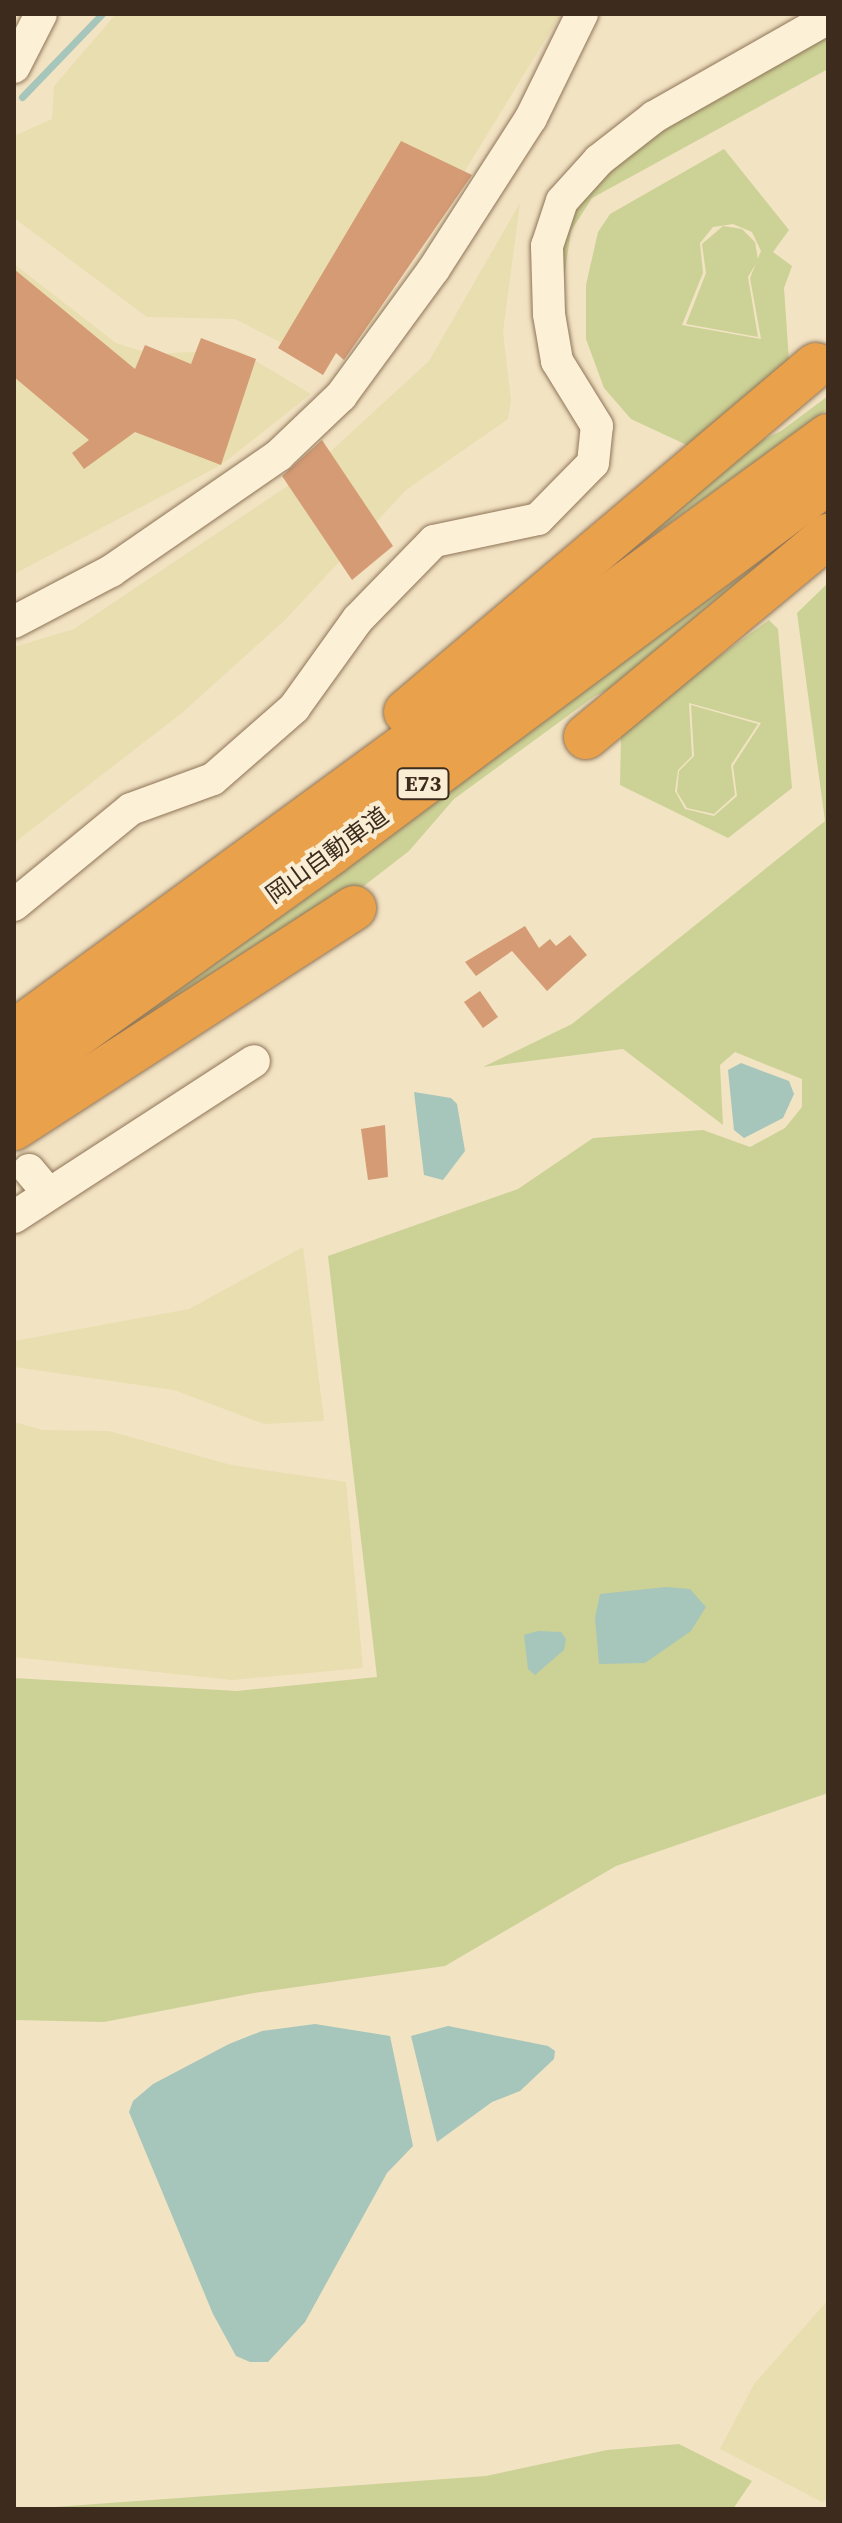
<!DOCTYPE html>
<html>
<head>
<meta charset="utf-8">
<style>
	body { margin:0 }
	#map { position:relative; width:842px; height:2523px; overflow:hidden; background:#f2e3c3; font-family:"Source Serif 4","Noto Sans JP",serif }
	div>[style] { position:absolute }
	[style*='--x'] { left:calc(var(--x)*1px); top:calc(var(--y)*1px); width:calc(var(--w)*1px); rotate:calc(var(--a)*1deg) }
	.farmland>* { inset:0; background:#e9deb0 }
	.green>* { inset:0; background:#ccd296 }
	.water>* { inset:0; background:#a6c5bb }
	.stream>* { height:7px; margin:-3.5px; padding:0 3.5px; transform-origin:3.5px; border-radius:3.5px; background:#a6c5bb }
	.building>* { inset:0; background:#d49b75 }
	.roads { filter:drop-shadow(0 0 2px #8f7458) drop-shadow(0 0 2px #8f7458) }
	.minor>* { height:32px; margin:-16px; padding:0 16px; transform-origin:16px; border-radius:16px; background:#fcf0d7 }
	.highway>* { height:44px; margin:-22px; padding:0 22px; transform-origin:22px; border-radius:22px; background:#e9a14c }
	span { translate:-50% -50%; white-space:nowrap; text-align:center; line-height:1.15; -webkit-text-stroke:8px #f9edd4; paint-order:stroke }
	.shield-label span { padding:2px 6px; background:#f9edd4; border:2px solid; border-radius:6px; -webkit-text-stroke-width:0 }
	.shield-label { font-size:22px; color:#3d2c1d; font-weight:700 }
	.street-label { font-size:24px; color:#3d2c1d }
	.frame { position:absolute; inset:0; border:16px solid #3d2c1d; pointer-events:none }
</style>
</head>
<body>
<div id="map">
	<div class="farmland">
		<i style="clip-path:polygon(116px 14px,561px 14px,370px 326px,352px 310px,317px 361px,235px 319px,147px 317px,14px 218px,14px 136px,52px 119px,54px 86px)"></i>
		<i style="clip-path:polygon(520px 203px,503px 332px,511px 400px,508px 419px,406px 490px,284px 621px,183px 712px,14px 843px,14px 647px,74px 629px,307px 473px,429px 361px)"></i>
		<i style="clip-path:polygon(14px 264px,116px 343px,150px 354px,237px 350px,311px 394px,221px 465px,14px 574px)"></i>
		<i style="clip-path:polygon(303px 1247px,324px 1421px,264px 1424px,174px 1390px,14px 1367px,14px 1341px,189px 1309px)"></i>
		<i style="clip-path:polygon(14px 1422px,43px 1430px,109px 1431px,231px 1465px,346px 1482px,363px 1668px,232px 1680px,14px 1657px)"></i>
		<i style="clip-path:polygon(828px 2300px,828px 2499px,822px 2502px,720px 2449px,754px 2384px)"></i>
	</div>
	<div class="green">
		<i style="clip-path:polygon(828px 23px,828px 69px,592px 198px,571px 231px,563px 284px,558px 260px,580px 194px,639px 142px)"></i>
		<i style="clip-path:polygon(evenodd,724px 149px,789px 230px,773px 252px,792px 266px,784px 288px,789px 361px,691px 447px,631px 419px,604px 388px,586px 339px,586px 285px,598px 232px,610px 214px,724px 149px,733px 224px,752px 232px,761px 251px,750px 278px,761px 339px,682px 325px,703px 273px,700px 243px,713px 227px,733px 224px)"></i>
		<i style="clip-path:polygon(723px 226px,742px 229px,755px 242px,758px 260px,748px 277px,758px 337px,686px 324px,706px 273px,702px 244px)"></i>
		<i style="clip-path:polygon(828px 396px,828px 409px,583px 586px,725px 458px,781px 431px)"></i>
		<i style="clip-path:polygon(828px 512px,828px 528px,649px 671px,595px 696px,454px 799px,409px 851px,360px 889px,14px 1105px)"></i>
		<i style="clip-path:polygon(828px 583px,828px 1793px,616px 1866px,445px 1966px,254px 1993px,104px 2022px,14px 2020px,14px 1678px,237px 1691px,377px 1677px,328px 1256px,518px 1189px,593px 1138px,703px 1130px,750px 1147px,785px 1128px,802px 1107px,802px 1079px,735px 1052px,720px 1065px,723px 1125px,623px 1049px,483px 1067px,572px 1024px,825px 821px,797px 613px)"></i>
		<i style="clip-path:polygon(evenodd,769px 620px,778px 629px,792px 788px,728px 838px,620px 785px,621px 735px,637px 716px,769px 620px,689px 703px,761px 723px,733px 766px,737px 796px,714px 816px,685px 809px,675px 791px,678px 770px,692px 756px,689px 703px)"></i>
		<i style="clip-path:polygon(691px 705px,758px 724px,731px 765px,735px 795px,714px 814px,687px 808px,677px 792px,679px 771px,694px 756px)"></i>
		<i style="clip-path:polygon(679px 2444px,752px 2481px,733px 2509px,26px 2509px,486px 2476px,607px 2450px)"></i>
	</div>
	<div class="water">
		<i style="clip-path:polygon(741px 1063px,789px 1081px,794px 1094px,783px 1118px,744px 1138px,734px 1130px,728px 1070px)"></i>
		<i style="clip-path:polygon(414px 1092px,451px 1098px,457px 1104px,465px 1151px,443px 1180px,424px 1175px)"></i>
		<i style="clip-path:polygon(666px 1587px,690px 1589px,706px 1607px,691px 1631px,645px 1663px,599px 1664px,595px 1618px,600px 1594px)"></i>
		<i style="clip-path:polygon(538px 1631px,561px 1632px,566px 1639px,564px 1650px,535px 1675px,528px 1669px,524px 1635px)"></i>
		<i style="clip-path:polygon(315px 2024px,390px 2036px,413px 2146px,387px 2173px,305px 2322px,268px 2362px,250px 2362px,236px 2356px,213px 2314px,129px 2112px,133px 2101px,153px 2084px,229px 2044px,262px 2031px)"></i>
		<i style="clip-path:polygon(448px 2026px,548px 2046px,555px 2051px,554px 2059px,520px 2091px,492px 2102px,437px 2142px,411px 2036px)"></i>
	</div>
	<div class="stream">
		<i style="--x:22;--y:97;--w:115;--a:-46.1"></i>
	</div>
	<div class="building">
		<i style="clip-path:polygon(401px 141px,472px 175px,344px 360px,336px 353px,323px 375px,278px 348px)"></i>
		<i style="clip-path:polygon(14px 269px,135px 369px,145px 345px,191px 364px,201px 338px,256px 359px,221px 465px,135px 432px,84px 469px,72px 453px,89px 440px,14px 377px)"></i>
		<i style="clip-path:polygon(322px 440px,393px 546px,352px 580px,282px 476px)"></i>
		<i style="clip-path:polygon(525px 926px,539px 948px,550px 939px,556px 946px,570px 935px,587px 955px,547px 991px,512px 951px,476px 976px,465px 962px)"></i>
		<i style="clip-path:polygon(480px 991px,498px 1017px,483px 1028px,464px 1002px)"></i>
		<i style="clip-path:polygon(385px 1125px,388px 1177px,368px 1180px,361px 1129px)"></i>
	</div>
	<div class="roads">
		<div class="minor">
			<i style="--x:14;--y:67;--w:59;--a:-63"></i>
			<i style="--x:14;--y:622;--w:110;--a:-27.7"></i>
			<i style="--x:111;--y:571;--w:204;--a:-34.6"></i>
			<i style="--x:279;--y:455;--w:86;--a:-43.6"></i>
			<i style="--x:341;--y:396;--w:157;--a:-53.8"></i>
			<i style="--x:434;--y:269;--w:179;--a:-57.3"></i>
			<i style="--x:531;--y:118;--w:116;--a:-63.9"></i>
			<i style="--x:14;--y:905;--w:151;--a:-39.4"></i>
			<i style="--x:131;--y:809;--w:87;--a:-20.1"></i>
			<i style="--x:213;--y:779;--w:108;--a:-41.2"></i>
			<i style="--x:294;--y:708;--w:110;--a:-54.3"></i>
			<i style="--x:358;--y:619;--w:109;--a:-45.7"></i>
			<i style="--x:434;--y:541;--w:106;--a:-11.9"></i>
			<i style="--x:538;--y:519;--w:78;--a:-45.5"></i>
			<i style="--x:593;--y:463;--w:37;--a:-84"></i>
			<i style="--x:597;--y:426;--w:76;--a:-121.6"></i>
			<i style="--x:557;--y:361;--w:48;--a:-99.7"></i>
			<i style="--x:549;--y:314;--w:68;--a:-91.7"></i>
			<i style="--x:547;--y:246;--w:47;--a:-71.6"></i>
			<i style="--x:562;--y:201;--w:55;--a:-47.9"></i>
			<i style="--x:599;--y:160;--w:70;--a:-38"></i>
			<i style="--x:654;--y:117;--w:200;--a:-29.6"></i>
			<i style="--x:29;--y:1170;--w:31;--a:50"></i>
			<i style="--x:14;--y:1217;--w:286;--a:-33"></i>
		</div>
		<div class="highway">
			<i style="--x:406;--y:712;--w:537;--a:-40.24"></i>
			<i style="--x:586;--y:737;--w:315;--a:-39.7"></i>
			<i style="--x:14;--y:1032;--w:1009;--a:-36.21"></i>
			<i style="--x:14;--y:1080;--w:391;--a:-35.6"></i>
			<i style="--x:332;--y:852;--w:619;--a:-36.72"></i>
			<i style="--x:14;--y:1128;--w:405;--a:-32.9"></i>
		</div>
	</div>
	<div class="shield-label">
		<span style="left:423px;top:784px">E73</span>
	</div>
	<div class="street-label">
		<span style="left:327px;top:855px;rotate:-36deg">岡山自動車道</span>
	</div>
	<div class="frame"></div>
</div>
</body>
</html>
